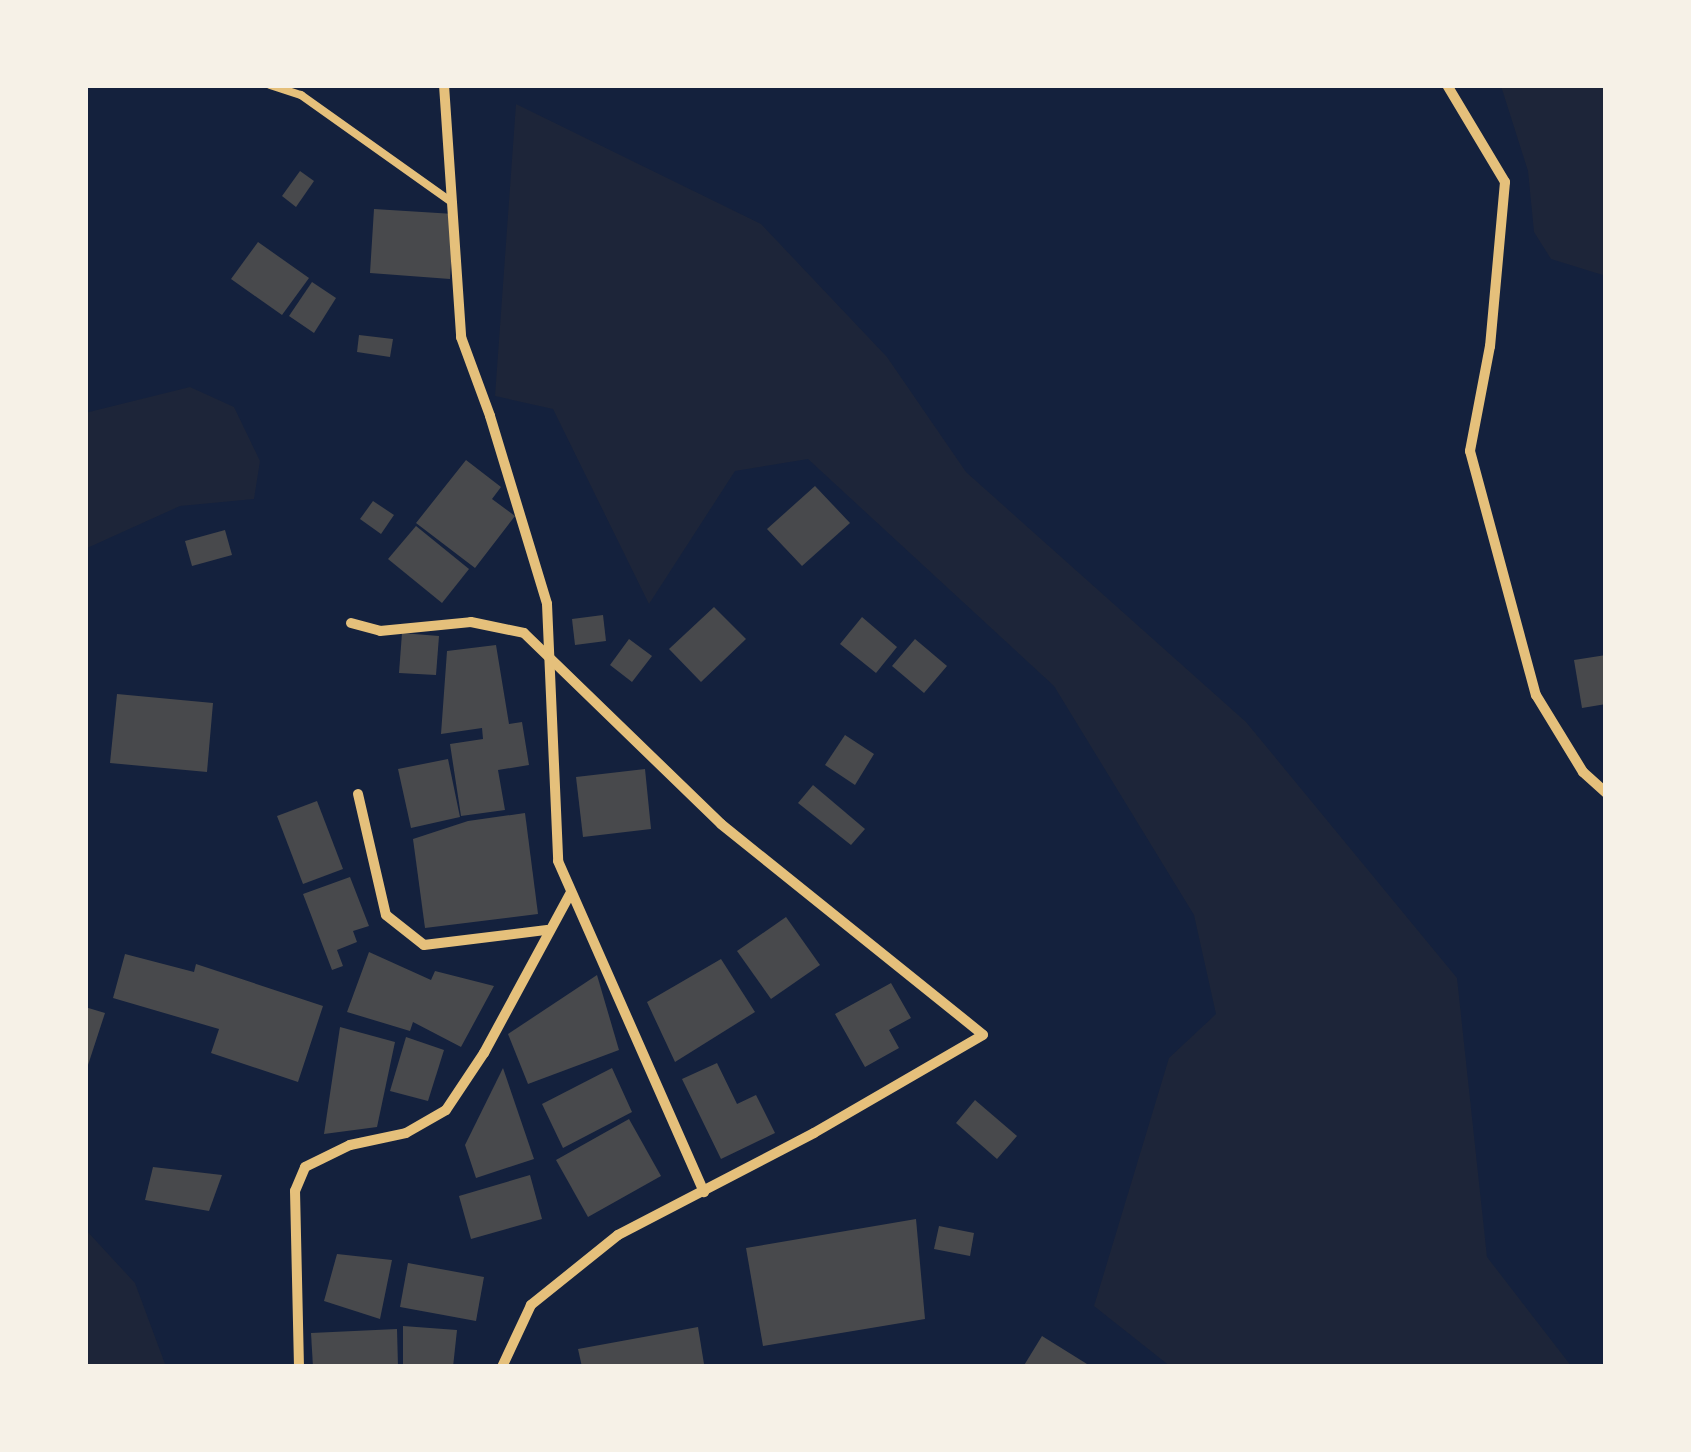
<!DOCTYPE html>
<html>
<head>
<meta charset="utf-8">
<style>
	body { margin:0 }
	#map { position:relative; width:1691px; height:1452px; overflow:hidden; background:#14213d; font-family:Inter,sans-serif }
	div>[style] { position:absolute }
	[style*='--x'] { left:calc(var(--x)*1px); top:calc(var(--y)*1px); width:calc(var(--w)*1px); rotate:calc(var(--a)*1deg) }
	.green>* { inset:0; background:#1d2539 }
	.building>* { inset:0; background:#48494c }
	.service>* { height:8px; margin:-4px; padding:0 4px; transform-origin:4px; border-radius:4px; background:#e5c07b }
	.minor>* { height:10px; margin:-5px; padding:0 5px; transform-origin:5px; border-radius:5px; background:#e5c07b }
	span { translate:-50% -50%; white-space:nowrap; text-align:center; line-height:1.15; -webkit-text-stroke:9px #f6f1e7; paint-order:stroke }
	.frame { position:absolute; inset:0; border:88px solid #f6f1e7; pointer-events:none }
</style>
</head>
<body>
<div id="map">
	<div class="green">
		<i style="clip-path:polygon(1606px 85px,1606px 276px,1551px 259px,1534px 232px,1528px 171px,1501px 86px)"></i>
		<i style="clip-path:polygon(516px 104px,761px 224px,887px 357px,966px 472px,1246px 722px,1457px 978px,1487px 1257px,1572px 1367px,1171px 1367px,1094px 1306px,1169px 1058px,1216px 1014px,1194px 915px,1054px 686px,808px 459px,735px 471px,649px 604px,553px 409px,495px 396px)"></i>
		<i style="clip-path:polygon(190px 387px,234px 407px,260px 461px,254px 499px,180px 506px,85px 549px,85px 413px)"></i>
		<i style="clip-path:polygon(85px 1229px,135px 1283px,165px 1364px,161px 1367px,85px 1367px)"></i>
	</div>
	<div class="building">
		<i style="clip-path:polygon(300px 171px,314px 181px,296px 207px,282px 196px)"></i>
		<i style="clip-path:polygon(374px 209px,454px 214px,450px 279px,370px 273px)"></i>
		<i style="clip-path:polygon(258px 242px,309px 278px,282px 315px,231px 279px)"></i>
		<i style="clip-path:polygon(312px 282px,336px 298px,314px 333px,289px 316px)"></i>
		<i style="clip-path:polygon(359px 335px,393px 339px,390px 357px,357px 352px)"></i>
		<i style="clip-path:polygon(466px 460px,501px 487px,492px 499px,515px 516px,475px 568px,416px 523px)"></i>
		<i style="clip-path:polygon(815px 486px,850px 523px,802px 566px,767px 529px)"></i>
		<i style="clip-path:polygon(373px 501px,394px 515px,381px 534px,360px 519px)"></i>
		<i style="clip-path:polygon(416px 526px,469px 569px,442px 603px,388px 559px)"></i>
		<i style="clip-path:polygon(225px 530px,232px 555px,192px 566px,185px 541px)"></i>
		<i style="clip-path:polygon(714px 607px,746px 639px,701px 682px,669px 649px)"></i>
		<i style="clip-path:polygon(603px 615px,606px 641px,575px 645px,572px 619px)"></i>
		<i style="clip-path:polygon(862px 617px,897px 647px,876px 673px,840px 644px)"></i>
		<i style="clip-path:polygon(402px 633px,439px 636px,436px 675px,399px 673px)"></i>
		<i style="clip-path:polygon(629px 639px,652px 656px,632px 682px,610px 665px)"></i>
		<i style="clip-path:polygon(915px 639px,947px 666px,924px 693px,892px 666px)"></i>
		<i style="clip-path:polygon(496px 645px,509px 724px,522px 722px,529px 765px,498px 770px,505px 810px,461px 816px,450px 744px,483px 739px,482px 728px,441px 734px,447px 651px)"></i>
		<i style="clip-path:polygon(1606px 655px,1606px 704px,1582px 708px,1574px 660px)"></i>
		<i style="clip-path:polygon(117px 694px,213px 703px,207px 772px,110px 763px)"></i>
		<i style="clip-path:polygon(845px 735px,874px 754px,855px 785px,825px 765px)"></i>
		<i style="clip-path:polygon(448px 759px,460px 817px,411px 828px,398px 769px)"></i>
		<i style="clip-path:polygon(645px 769px,651px 829px,583px 837px,576px 777px)"></i>
		<i style="clip-path:polygon(813px 785px,865px 829px,851px 845px,798px 803px)"></i>
		<i style="clip-path:polygon(317px 801px,343px 869px,303px 884px,277px 816px)"></i>
		<i style="clip-path:polygon(525px 813px,538px 914px,425px 928px,413px 839px,468px 821px)"></i>
		<i style="clip-path:polygon(350px 877px,369px 926px,353px 931px,357px 942px,337px 950px,343px 966px,332px 970px,303px 894px)"></i>
		<i style="clip-path:polygon(786px 917px,820px 965px,771px 999px,737px 951px)"></i>
		<i style="clip-path:polygon(369px 952px,431px 980px,435px 971px,494px 986px,461px 1047px,413px 1022px,410px 1031px,347px 1012px)"></i>
		<i style="clip-path:polygon(125px 954px,194px 972px,196px 964px,323px 1006px,298px 1082px,211px 1053px,219px 1029px,113px 998px)"></i>
		<i style="clip-path:polygon(721px 959px,755px 1012px,675px 1062px,647px 1002px)"></i>
		<i style="clip-path:polygon(597px 975px,619px 1050px,528px 1084px,508px 1034px)"></i>
		<i style="clip-path:polygon(891px 983px,911px 1018px,889px 1030px,899px 1048px,865px 1067px,835px 1014px)"></i>
		<i style="clip-path:polygon(85px 1007px,105px 1013px,88px 1065px,85px 1064px)"></i>
		<i style="clip-path:polygon(340px 1027px,395px 1042px,377px 1127px,324px 1134px)"></i>
		<i style="clip-path:polygon(406px 1037px,444px 1050px,428px 1101px,390px 1091px)"></i>
		<i style="clip-path:polygon(717px 1063px,737px 1104px,756px 1095px,775px 1133px,721px 1159px,682px 1079px)"></i>
		<i style="clip-path:polygon(503px 1068px,534px 1159px,476px 1178px,465px 1145px)"></i>
		<i style="clip-path:polygon(612px 1068px,632px 1112px,563px 1148px,542px 1104px)"></i>
		<i style="clip-path:polygon(975px 1100px,1017px 1136px,997px 1159px,956px 1123px)"></i>
		<i style="clip-path:polygon(629px 1119px,661px 1176px,588px 1217px,556px 1160px)"></i>
		<i style="clip-path:polygon(153px 1167px,222px 1175px,209px 1211px,145px 1200px)"></i>
		<i style="clip-path:polygon(530px 1175px,542px 1219px,471px 1239px,459px 1196px)"></i>
		<i style="clip-path:polygon(916px 1219px,925px 1319px,763px 1346px,746px 1248px)"></i>
		<i style="clip-path:polygon(939px 1226px,974px 1233px,970px 1256px,934px 1249px)"></i>
		<i style="clip-path:polygon(337px 1254px,392px 1260px,380px 1319px,324px 1301px)"></i>
		<i style="clip-path:polygon(408px 1263px,484px 1277px,476px 1321px,400px 1307px)"></i>
		<i style="clip-path:polygon(403px 1326px,457px 1330px,453px 1367px,403px 1367px)"></i>
		<i style="clip-path:polygon(698px 1327px,704px 1364px,582px 1367px,578px 1349px)"></i>
		<i style="clip-path:polygon(397px 1329px,398px 1367px,313px 1367px,311px 1333px)"></i>
		<i style="clip-path:polygon(1042px 1336px,1087px 1364px,1085px 1367px,1023px 1367px)"></i>
	</div>
	<div class="service">
		<i style="--x:270;--y:85;--w:33;--a:18"></i>
		<i style="--x:301;--y:95;--w:186;--a:35.4"></i>
	</div>
	<div class="minor">
		<i style="--x:444;--y:85;--w:253;--a:86.1"></i>
		<i style="--x:461;--y:337;--w:84;--a:69.8"></i>
		<i style="--x:490;--y:416;--w:196;--a:73.1"></i>
		<i style="--x:547;--y:604;--w:257;--a:87.5"></i>
		<i style="--x:558;--y:861;--w:362;--a:66.2"></i>
		<i style="--x:1447;--y:85;--w:113;--a:59.1"></i>
		<i style="--x:1505;--y:182;--w:165;--a:95.2"></i>
		<i style="--x:1490;--y:346;--w:107;--a:100.8"></i>
		<i style="--x:1470;--y:451;--w:253;--a:74.9"></i>
		<i style="--x:1536;--y:695;--w:90;--a:58.6"></i>
		<i style="--x:1583;--y:772;--w:31;--a:42"></i>
		<i style="--x:351;--y:623;--w:30;--a:15"></i>
		<i style="--x:380;--y:631;--w:91;--a:-5.6"></i>
		<i style="--x:471;--y:622;--w:54;--a:11.7"></i>
		<i style="--x:524;--y:633;--w:274;--a:44.1"></i>
		<i style="--x:721;--y:824;--w:336;--a:38.8"></i>
		<i style="--x:983;--y:1035;--w:195;--a:149.9"></i>
		<i style="--x:814;--y:1133;--w:221;--a:152.5"></i>
		<i style="--x:618;--y:1235;--w:112;--a:141.2"></i>
		<i style="--x:531;--y:1305;--w:68;--a:115.1"></i>
		<i style="--x:358;--y:794;--w:124;--a:77"></i>
		<i style="--x:386;--y:915;--w:48;--a:38.3"></i>
		<i style="--x:424;--y:945;--w:124;--a:-7"></i>
		<i style="--x:299;--y:1367;--w:176;--a:-91.3"></i>
		<i style="--x:295;--y:1191;--w:26;--a:-67"></i>
		<i style="--x:305;--y:1167;--w:50;--a:-26.1"></i>
		<i style="--x:350;--y:1145;--w:57;--a:-12.1"></i>
		<i style="--x:406;--y:1133;--w:46;--a:-29.9"></i>
		<i style="--x:446;--y:1110;--w:69;--a:-56.3"></i>
		<i style="--x:484;--y:1053;--w:181;--a:-61.6"></i>
	</div>
	<div class="frame"></div>
</div>
</body>
</html>
